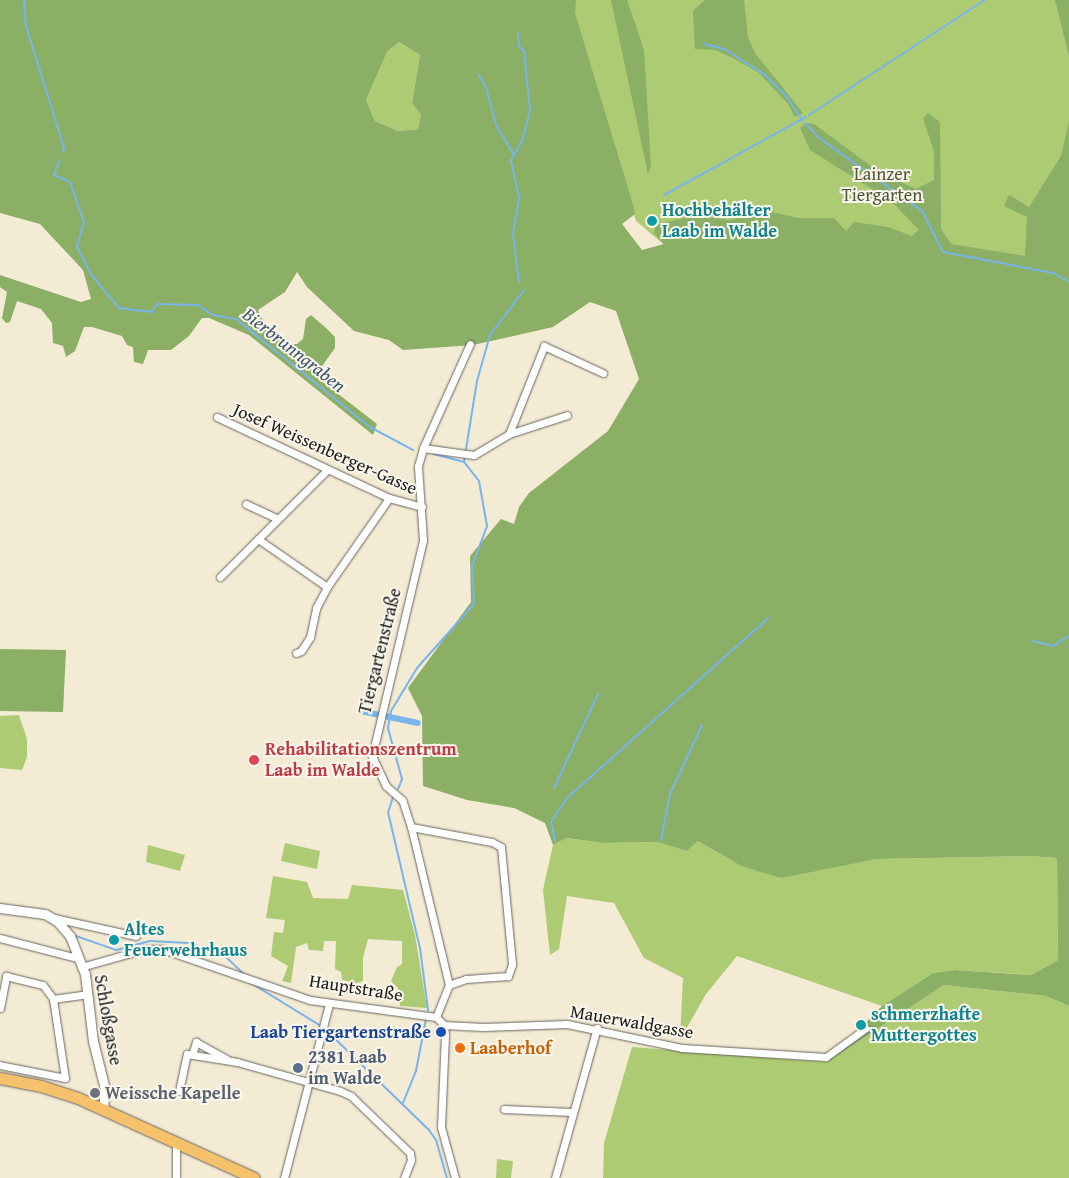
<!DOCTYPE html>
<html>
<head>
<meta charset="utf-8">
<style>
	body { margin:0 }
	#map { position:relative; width:1069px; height:1178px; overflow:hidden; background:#f4ebd5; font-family:"Gentium Book Plus",serif }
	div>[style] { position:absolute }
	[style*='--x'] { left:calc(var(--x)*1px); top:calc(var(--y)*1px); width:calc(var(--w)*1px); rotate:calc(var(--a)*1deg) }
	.green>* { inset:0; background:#adcb73 }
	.forest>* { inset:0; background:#8aaf65 }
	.stream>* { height:2px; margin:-1px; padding:0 1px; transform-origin:1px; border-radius:1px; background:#79b4ea }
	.canal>* { height:6px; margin:-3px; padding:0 3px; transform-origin:3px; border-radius:3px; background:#79b4ea }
	.roads { filter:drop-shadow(0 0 1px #68645d) drop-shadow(0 0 1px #68645d) }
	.minor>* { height:7px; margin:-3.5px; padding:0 3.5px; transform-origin:3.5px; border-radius:3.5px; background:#fff }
	.tertiary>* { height:9px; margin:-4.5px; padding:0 4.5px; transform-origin:4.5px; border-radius:4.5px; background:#fff }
	.primary>* { height:11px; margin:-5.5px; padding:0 5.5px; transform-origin:5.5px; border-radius:5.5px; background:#f6c16b }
	.dots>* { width:14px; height:14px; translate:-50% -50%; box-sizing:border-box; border:2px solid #fbf7ec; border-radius:50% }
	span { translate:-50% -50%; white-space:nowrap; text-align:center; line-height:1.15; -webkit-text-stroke:4px #fbf7ec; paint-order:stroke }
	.park-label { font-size:18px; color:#4f593a }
	.culture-label { font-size:18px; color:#0d838f; font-weight:700 }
	.left { translate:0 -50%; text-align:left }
	.street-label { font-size:18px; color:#1c1c1c }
	.health-label { font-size:18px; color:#be3a42; font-weight:700 }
	.transit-label { font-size:18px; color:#164399; font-weight:700 }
	.right { translate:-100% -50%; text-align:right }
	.food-label { font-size:18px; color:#c56008; font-weight:700 }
	.service-label { font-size:18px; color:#4e5e75; font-weight:700 }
	.worship-label { font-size:18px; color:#5b616d; font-weight:700 }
	.water-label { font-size:19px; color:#41596e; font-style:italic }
</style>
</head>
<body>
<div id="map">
	<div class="green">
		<i style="clip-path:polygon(569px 0,1069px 0,1069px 658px,939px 477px,636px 221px)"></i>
		<i style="clip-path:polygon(399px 42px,420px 55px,412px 103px,421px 115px,418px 129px,398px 131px,375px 121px,366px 100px,387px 52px)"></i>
		<i style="clip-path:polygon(19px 715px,27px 739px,27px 757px,22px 770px,0 768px,0 716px)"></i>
		<i style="clip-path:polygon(567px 838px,603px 843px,657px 842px,687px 851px,698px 841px,741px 866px,781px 877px,877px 859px,1030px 856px,1057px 858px,1058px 960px,1031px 975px,957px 970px,933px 973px,882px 1006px,737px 956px,706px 994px,680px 1040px,683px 978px,644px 958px,614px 903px,567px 896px,559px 949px,550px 955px,543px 890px,553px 845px)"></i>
		<i style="clip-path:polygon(285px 843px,320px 851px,317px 869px,281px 861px)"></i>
		<i style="clip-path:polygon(148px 845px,185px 855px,180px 871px,146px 862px)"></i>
		<i style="clip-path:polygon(273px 876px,307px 882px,313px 898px,348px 899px,352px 885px,403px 890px,415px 935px,427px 1008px,400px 1006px,398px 988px,391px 981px,397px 967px,402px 964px,402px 941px,368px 939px,363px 958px,363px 981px,357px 983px,342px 980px,341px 972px,335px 969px,336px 941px,324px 941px,323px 951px,309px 950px,307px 943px,296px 947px,291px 983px,282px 981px,288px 966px,271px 956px,274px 932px,283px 933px,285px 920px,266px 918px)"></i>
		<i style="clip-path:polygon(944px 985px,1046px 996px,1069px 1006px,1069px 1178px,603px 1178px,604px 1143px,632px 1047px,827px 1062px)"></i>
		<i style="clip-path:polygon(497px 1159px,513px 1161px,511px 1178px,496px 1178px)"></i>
	</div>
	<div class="forest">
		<i style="clip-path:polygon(evenodd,0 0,576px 0,575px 13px,634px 208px,635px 214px,622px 224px,642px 250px,664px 244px,654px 233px,656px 225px,695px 215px,728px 220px,772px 212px,798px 218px,834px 218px,846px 231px,854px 222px,888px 227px,912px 236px,919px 230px,891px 201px,810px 150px,800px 128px,807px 123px,814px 124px,879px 172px,916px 189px,934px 180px,934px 152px,923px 118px,928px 113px,940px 122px,941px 229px,951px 244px,1025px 256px,1027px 217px,1004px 206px,1009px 195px,1029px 207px,1061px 156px,1069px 121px,1069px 1006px,1046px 996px,944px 985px,827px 1062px,882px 1006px,933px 973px,956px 970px,1031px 975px,1058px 960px,1057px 858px,1030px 856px,877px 859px,781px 878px,741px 866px,698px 841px,687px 851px,657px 842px,603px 843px,567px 838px,553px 845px,545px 823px,514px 808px,467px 800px,423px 786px,422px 716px,408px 688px,471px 602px,470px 556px,501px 519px,514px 524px,519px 507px,529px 493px,608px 431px,639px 379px,616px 311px,590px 302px,553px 327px,473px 345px,403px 350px,389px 340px,354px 331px,307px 287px,297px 272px,285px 292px,258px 310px,262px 319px,287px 344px,297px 344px,303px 339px,306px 319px,311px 315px,326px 328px,335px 337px,335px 348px,315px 376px,377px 424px,373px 435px,249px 335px,209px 318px,202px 318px,189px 336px,171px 350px,148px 350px,143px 364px,134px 362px,133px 347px,127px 345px,122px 336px,92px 327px,84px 327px,75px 351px,66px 357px,63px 346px,53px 343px,52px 323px,41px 309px,17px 301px,10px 322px,6px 323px,2px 318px,7px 292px,0 287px,0 275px,81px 302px,91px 299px,83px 270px,40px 224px,0 213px,0 0,399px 42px,420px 55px,412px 103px,421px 115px,418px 129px,398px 131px,375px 121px,366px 100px,387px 52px,399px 42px)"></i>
		<i style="clip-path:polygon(611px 0,627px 0,644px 50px,651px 166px,648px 174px)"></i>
		<i style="clip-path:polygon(705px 0,744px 0,748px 37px,755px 53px,803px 113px,795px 117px,788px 104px,759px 73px,735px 59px,715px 50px,695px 49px,693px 11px)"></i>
		<i style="clip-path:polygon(1055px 0,1069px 0,1069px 56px)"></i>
		<i style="clip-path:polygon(0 649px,66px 650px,63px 712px,0 711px)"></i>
	</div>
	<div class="stream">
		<i style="--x:24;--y:0;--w:26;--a:86"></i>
		<i style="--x:26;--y:26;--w:127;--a:72.6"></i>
		<i style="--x:64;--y:147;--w:5;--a:101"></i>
		<i style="--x:518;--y:33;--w:13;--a:86"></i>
		<i style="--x:519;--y:46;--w:7;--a:45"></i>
		<i style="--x:524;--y:51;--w:60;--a:84.3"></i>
		<i style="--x:530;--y:111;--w:31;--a:105"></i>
		<i style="--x:522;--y:141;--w:22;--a:120"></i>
		<i style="--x:511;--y:160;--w:40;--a:78"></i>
		<i style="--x:519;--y:199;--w:36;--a:100"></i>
		<i style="--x:513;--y:234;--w:48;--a:82.9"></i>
		<i style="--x:704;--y:44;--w:21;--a:14"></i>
		<i style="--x:724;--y:49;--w:47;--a:32"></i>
		<i style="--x:764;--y:74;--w:31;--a:45"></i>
		<i style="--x:786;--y:96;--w:29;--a:56"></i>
		<i style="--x:478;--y:74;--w:15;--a:58"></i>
		<i style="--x:486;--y:87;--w:39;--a:75"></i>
		<i style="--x:496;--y:125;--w:33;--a:59"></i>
		<i style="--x:809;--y:115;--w:210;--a:-33.2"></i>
		<i style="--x:805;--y:123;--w:21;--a:47"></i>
		<i style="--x:819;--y:138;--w:126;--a:35.3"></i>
		<i style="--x:922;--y:211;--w:46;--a:62.9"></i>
		<i style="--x:943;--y:252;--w:112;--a:10.8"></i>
		<i style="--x:1053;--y:273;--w:18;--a:29"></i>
		<i style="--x:59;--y:161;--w:15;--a:110"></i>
		<i style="--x:54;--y:175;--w:17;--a:24"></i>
		<i style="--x:70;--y:182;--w:42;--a:70.7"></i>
		<i style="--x:84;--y:222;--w:26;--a:106"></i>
		<i style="--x:77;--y:247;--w:29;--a:63"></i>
		<i style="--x:90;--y:273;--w:45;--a:50.4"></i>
		<i style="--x:119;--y:308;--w:33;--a:7"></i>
		<i style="--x:152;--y:312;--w:9;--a:-58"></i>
		<i style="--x:157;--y:304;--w:41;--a:1.4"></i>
		<i style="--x:198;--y:305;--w:18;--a:34"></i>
		<i style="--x:213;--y:315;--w:23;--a:10"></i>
		<i style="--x:236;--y:319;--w:172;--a:38.9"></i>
		<i style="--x:370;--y:427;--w:49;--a:28.1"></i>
		<i style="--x:664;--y:195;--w:162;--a:-28.8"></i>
		<i style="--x:464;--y:462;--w:82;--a:-80.9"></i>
		<i style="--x:477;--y:381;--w:48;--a:-74.2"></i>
		<i style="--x:490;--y:335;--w:56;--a:-52.9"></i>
		<i style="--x:1033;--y:641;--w:21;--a:14"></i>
		<i style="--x:1053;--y:646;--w:19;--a:-32"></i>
		<i style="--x:554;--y:788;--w:104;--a:-64.9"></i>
		<i style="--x:398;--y:789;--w:11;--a:-68"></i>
		<i style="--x:402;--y:779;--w:53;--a:-105.4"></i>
		<i style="--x:388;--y:728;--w:17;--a:-80"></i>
		<i style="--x:391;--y:711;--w:50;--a:-58.8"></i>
		<i style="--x:417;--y:668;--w:86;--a:-48.3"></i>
		<i style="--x:474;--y:604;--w:38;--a:-93"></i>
		<i style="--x:472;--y:566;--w:43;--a:-69.4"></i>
		<i style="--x:487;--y:526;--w:46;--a:-100.1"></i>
		<i style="--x:479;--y:481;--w:24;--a:-128"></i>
		<i style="--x:464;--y:462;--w:31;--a:-165"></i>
		<i style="--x:393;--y:797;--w:16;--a:108"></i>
		<i style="--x:388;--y:812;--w:140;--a:76.8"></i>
		<i style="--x:420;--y:948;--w:63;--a:82.6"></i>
		<i style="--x:555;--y:840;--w:18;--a:-103"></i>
		<i style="--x:551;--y:822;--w:29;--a:-56"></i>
		<i style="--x:567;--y:798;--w:270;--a:-41.8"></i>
		<i style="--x:661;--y:840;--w:47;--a:-78.9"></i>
		<i style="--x:670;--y:794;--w:76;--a:-65.1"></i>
		<i style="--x:73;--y:935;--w:46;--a:19.2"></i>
		<i style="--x:116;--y:950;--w:35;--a:-15"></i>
		<i style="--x:150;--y:941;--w:39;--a:3"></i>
		<i style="--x:189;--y:943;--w:37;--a:19"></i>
		<i style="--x:224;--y:955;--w:29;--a:44"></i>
		<i style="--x:251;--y:983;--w:82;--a:31.6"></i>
		<i style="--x:325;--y:1029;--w:145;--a:44.2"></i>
		<i style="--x:429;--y:1130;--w:12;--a:55"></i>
		<i style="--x:436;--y:1140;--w:40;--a:74"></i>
		<i style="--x:403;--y:1103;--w:35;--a:-68"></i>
		<i style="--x:416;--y:1071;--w:53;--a:-79.1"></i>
	</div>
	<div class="canal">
		<i style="--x:361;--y:711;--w:58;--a:11.9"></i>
	</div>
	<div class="roads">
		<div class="minor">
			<i style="--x:217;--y:417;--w:190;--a:25.2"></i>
			<i style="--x:389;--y:498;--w:34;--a:15"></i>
			<i style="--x:509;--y:434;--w:95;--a:-68.3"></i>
			<i style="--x:544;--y:346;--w:65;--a:24.6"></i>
			<i style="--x:423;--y:448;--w:51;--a:7.8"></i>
			<i style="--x:474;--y:455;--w:41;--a:-31"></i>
			<i style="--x:509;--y:434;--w:61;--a:-18.1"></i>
			<i style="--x:246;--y:504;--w:35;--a:25"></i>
			<i style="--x:258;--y:539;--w:84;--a:34.8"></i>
			<i style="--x:220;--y:577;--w:151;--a:-45"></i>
			<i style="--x:296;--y:653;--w:5;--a:-22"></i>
			<i style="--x:301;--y:651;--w:17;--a:-57"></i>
			<i style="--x:310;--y:637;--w:30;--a:-78"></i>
			<i style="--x:316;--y:608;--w:24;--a:-62"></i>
			<i style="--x:327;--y:587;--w:108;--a:-55.1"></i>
			<i style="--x:411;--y:827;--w:82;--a:10.5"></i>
			<i style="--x:492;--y:842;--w:10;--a:29"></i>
			<i style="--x:501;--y:847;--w:118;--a:84.6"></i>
			<i style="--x:512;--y:964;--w:13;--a:108"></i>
			<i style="--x:508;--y:976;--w:42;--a:175.9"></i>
			<i style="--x:466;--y:979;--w:18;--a:161"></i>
			<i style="--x:54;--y:918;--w:84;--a:12.4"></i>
			<i style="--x:0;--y:938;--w:80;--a:14.6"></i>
			<i style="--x:81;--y:967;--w:66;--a:-15.7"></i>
			<i style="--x:145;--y:949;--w:17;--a:0"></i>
			<i style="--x:162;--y:949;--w:157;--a:19"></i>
			<i style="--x:310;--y:1000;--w:127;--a:7.7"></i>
			<i style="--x:436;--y:1017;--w:11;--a:45"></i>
			<i style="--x:444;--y:1025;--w:10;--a:84"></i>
			<i style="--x:445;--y:1035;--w:92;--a:92.5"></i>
			<i style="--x:441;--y:1127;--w:53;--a:74.6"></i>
			<i style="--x:53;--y:999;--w:34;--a:-8"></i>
			<i style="--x:0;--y:1008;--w:33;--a:-79"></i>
			<i style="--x:6;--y:976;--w:38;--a:14"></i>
			<i style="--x:43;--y:985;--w:17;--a:54"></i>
			<i style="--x:53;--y:999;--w:80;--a:81.4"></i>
			<i style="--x:65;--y:1078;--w:66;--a:-168.7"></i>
			<i style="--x:436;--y:1017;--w:35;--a:-68"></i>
			<i style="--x:449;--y:985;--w:163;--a:-103.5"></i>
			<i style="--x:411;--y:827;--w:28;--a:-108"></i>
			<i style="--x:402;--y:800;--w:21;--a:-139"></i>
			<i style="--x:386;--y:786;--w:33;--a:-115"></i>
			<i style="--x:372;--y:756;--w:222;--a:-76.7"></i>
			<i style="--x:423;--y:540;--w:74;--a:-93.9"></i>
			<i style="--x:418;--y:466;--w:19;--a:-74"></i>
			<i style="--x:423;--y:448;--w:114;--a:-65.7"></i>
			<i style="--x:444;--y:1025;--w:39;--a:3"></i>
			<i style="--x:483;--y:1027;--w:84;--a:-2"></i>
			<i style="--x:567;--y:1024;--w:117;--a:11.8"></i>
			<i style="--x:682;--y:1048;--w:144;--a:3.6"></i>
			<i style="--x:826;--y:1057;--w:49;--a:-35.9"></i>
			<i style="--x:192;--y:1055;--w:14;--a:-73"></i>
			<i style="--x:196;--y:1042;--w:35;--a:29"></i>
			<i style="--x:179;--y:1091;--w:38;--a:-78"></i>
			<i style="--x:187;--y:1054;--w:51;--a:9.1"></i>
			<i style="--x:237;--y:1062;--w:107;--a:15.7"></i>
			<i style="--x:340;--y:1091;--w:12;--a:24"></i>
			<i style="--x:351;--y:1096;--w:82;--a:44"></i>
			<i style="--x:410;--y:1153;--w:7;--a:82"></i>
			<i style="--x:411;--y:1160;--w:19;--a:111"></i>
			<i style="--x:504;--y:1109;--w:67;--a:2.6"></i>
			<i style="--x:176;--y:1178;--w:37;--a:-90"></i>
			<i style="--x:284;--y:1178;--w:180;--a:-75.5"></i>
			<i style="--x:555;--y:1178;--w:156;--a:-74.4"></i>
		</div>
		<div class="tertiary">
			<i style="--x:0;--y:908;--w:45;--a:7.6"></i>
			<i style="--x:45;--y:914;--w:14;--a:30"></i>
			<i style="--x:57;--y:921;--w:20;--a:49"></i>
			<i style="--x:70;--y:936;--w:41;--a:68.5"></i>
			<i style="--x:85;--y:974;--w:67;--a:83.2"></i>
			<i style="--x:93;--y:1041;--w:49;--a:76"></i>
			<i style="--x:105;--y:1089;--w:20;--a:96"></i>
		</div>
		<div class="primary">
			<i style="--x:0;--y:1078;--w:42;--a:11"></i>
			<i style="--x:41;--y:1086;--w:39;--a:18"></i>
			<i style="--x:78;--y:1098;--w:193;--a:24.4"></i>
		</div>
	</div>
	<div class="dots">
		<i style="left:652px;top:221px;background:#0f9aa8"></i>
		<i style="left:254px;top:760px;background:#e0444e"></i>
		<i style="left:114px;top:940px;background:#0f9aa8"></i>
		<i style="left:861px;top:1025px;background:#0f9aa8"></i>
		<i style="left:441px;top:1032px;background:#1a4fb4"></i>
		<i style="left:460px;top:1048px;background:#e8710a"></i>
		<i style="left:298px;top:1068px;background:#5c6f8a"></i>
		<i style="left:95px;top:1093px;background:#6b7280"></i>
	</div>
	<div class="park-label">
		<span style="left:882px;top:185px">Lainzer<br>Tiergarten</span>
	</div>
	<div class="culture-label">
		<span class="left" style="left:662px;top:221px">Hochbehälter<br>Laab im Walde</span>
		<span class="left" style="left:124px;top:940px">Altes<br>Feuerwehrhaus</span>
		<span class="left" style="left:871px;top:1025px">schmerzhafte<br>Muttergottes</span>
	</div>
	<div class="street-label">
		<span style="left:325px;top:449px;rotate:24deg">Josef Weissenberger-Gasse</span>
		<span style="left:380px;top:651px;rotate:-76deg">Tiergartenstraße</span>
		<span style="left:356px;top:988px;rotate:9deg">Hauptstraße</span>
		<span style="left:108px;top:1020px;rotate:80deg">Schloßgasse</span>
		<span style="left:632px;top:1022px;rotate:10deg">Mauerwaldgasse</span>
	</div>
	<div class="health-label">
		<span class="left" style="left:265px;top:760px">Rehabilitationszentrum<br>Laab im Walde</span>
	</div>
	<div class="transit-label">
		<span class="right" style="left:431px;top:1032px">Laab Tiergartenstraße</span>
	</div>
	<div class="food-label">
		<span class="left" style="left:470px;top:1048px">Laaberhof</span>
	</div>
	<div class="service-label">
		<span class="left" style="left:308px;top:1068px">2381 Laab<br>im Walde</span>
	</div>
	<div class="worship-label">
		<span class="left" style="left:105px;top:1093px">Weissche Kapelle</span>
	</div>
	<div class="water-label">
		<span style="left:294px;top:350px;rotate:38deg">Bierbrunngraben</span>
	</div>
</div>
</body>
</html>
